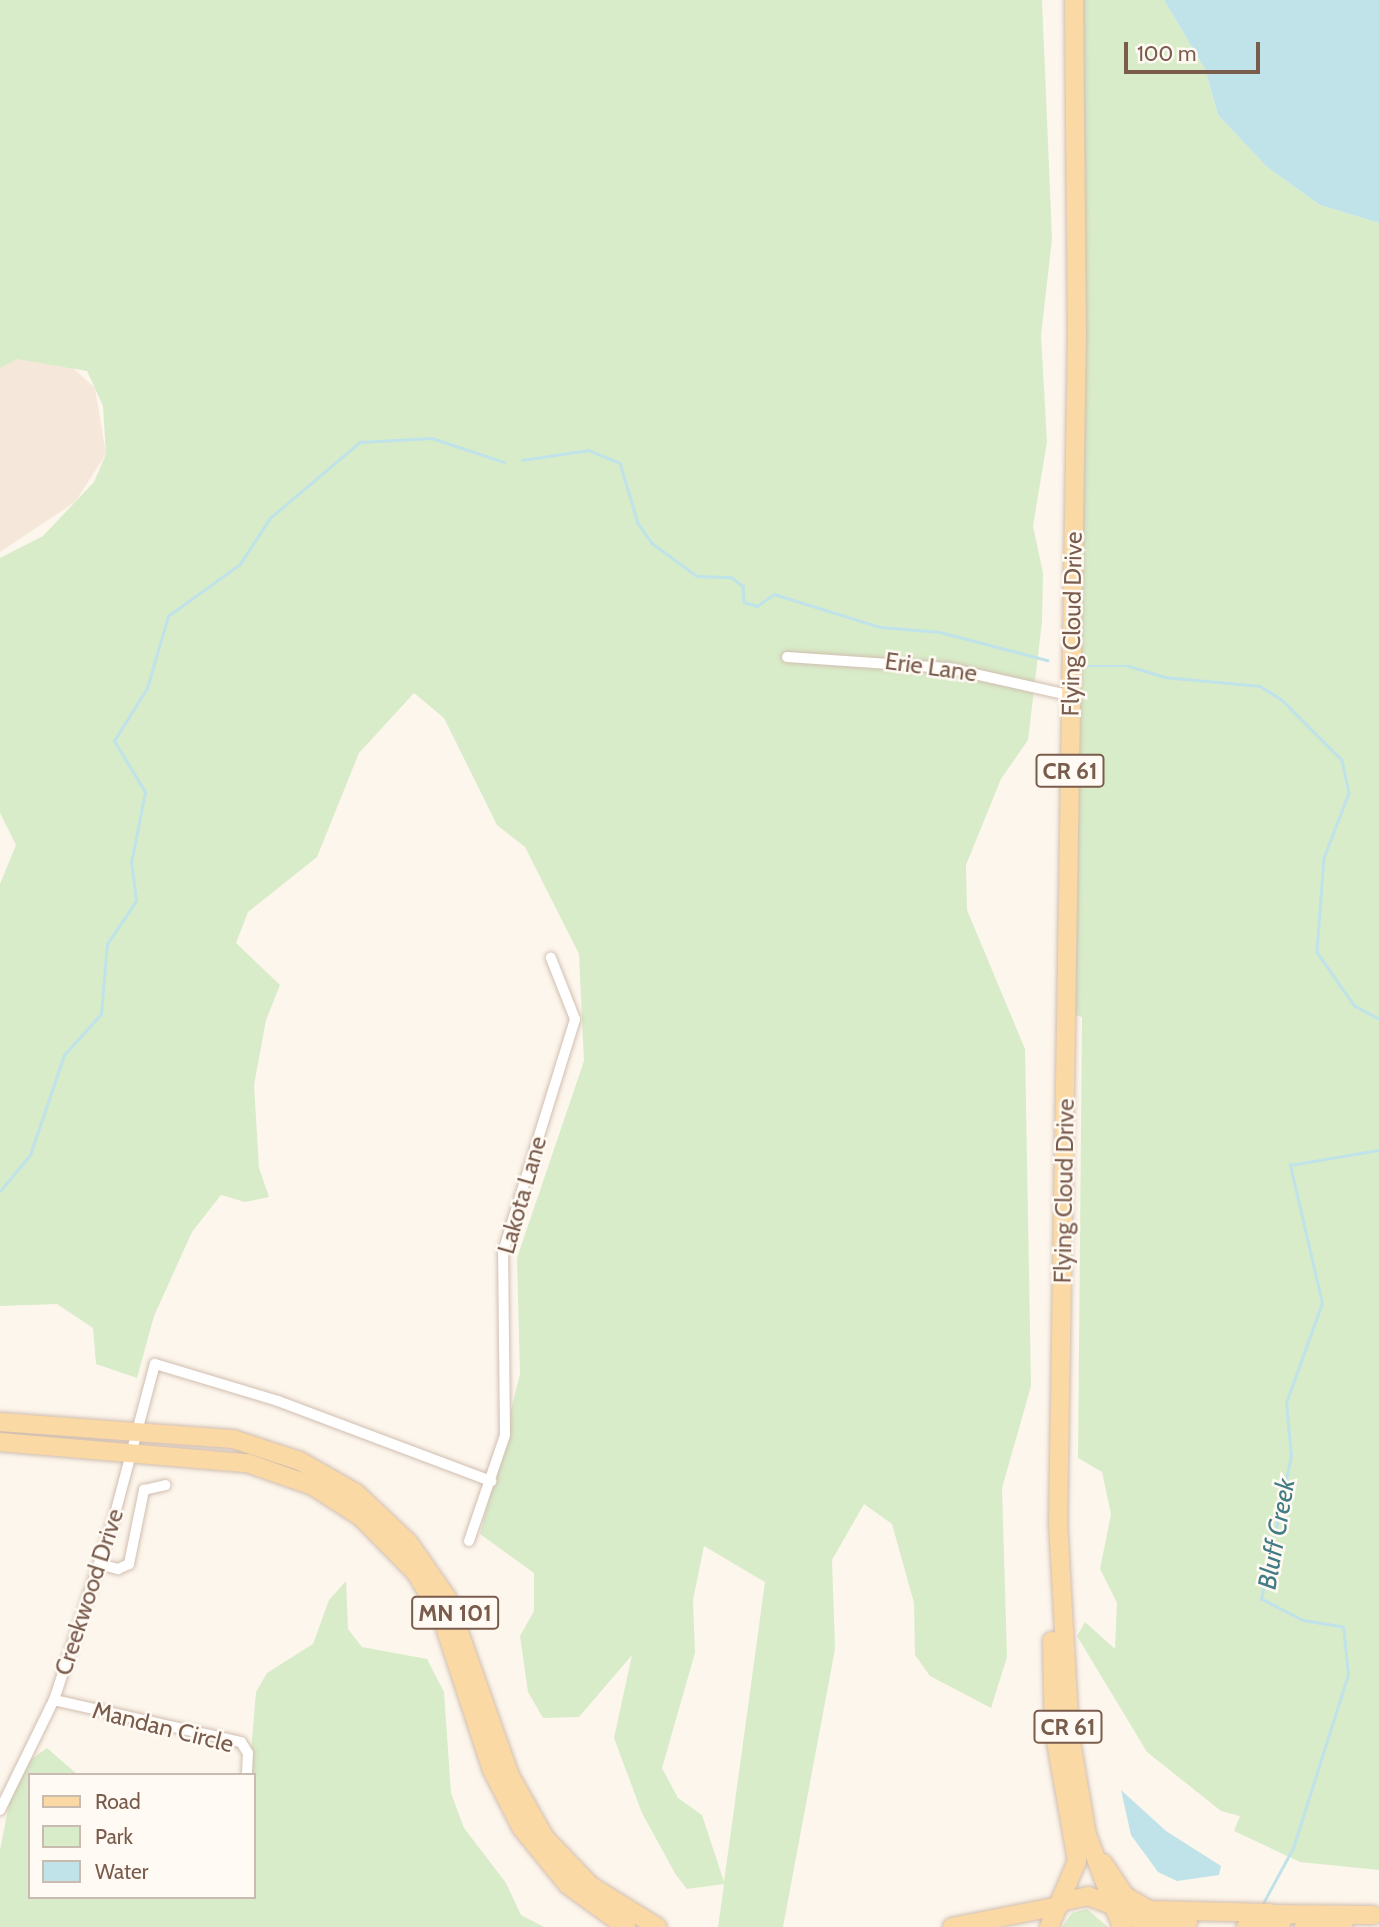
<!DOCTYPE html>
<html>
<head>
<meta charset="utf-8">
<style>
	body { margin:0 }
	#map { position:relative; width:1379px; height:1927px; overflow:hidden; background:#fdf6ec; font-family:Cabin,sans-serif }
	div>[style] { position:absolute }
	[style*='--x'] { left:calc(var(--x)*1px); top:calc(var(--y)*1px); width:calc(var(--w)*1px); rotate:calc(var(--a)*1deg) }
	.residential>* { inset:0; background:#f5e8da }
	.green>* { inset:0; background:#d8ecc9 }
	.water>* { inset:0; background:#bfe3e8 }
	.stream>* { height:2.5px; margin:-1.25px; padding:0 1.25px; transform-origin:1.25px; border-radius:1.25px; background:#bfe3e8 }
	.roads { filter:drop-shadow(0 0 2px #d1beb0) drop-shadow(0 0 2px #d1beb0) }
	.minor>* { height:10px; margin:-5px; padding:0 5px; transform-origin:5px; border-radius:5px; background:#fff }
	.primary>* { height:18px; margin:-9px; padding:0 9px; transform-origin:9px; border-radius:9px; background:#fbd9a5 }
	span { translate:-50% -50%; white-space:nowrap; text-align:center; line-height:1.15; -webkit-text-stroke:5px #fffaf3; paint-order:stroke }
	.shield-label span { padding:2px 5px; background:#fffaf3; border:2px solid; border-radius:5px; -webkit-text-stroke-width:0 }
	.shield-label { font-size:23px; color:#7a5c4d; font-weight:700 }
	.street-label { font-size:24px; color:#7a5c4d }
	.water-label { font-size:26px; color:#437c86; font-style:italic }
	.legend { position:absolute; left:28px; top:1773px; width:228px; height:126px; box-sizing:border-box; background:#fffaf3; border:2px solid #cabbb1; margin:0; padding:9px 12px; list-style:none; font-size:21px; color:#7a5c4d }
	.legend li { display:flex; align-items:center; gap:14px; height:35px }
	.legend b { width:35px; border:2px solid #cabbb1 }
	.scale { position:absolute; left:1124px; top:42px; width:136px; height:32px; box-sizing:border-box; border:4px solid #7a5c4d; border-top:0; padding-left:9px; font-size:21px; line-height:24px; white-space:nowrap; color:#7a5c4d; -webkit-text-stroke:5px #fffaf3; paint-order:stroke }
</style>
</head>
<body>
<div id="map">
	<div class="residential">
		<i style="clip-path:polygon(0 336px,73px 368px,95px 388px,106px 454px,75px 502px,0 552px)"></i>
	</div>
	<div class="green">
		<i style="clip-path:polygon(evenodd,0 0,1042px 0,1052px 239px,1041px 335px,1047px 442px,1033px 526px,1043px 573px,1042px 622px,1028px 740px,1001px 779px,966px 865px,967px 910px,1025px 1049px,1031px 1386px,1002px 1488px,1007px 1657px,991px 1708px,930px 1676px,915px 1655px,914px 1603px,892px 1524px,864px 1504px,832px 1560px,835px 1649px,783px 1927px,718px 1927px,724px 1884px,687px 1889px,676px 1875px,642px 1813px,614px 1738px,632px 1655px,579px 1717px,543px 1718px,528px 1692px,520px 1636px,534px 1611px,534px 1573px,480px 1534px,520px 1374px,517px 1258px,584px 1061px,579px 954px,525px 847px,497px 825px,444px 718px,414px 693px,359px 753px,317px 857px,248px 912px,236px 943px,280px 985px,266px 1020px,254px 1085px,259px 1168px,269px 1197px,245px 1202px,221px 1195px,192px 1232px,154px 1316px,137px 1378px,96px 1364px,93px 1328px,57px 1304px,0 1306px,0 884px,16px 845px,0 813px,0 558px,43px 536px,94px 482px,106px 454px,103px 406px,87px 371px,17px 359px,0 368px,0 0,704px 1546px,765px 1582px,724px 1882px,702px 1815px,678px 1798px,662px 1768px,695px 1653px,693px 1600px,704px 1546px)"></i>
		<i style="clip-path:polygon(1074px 0,1164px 0,1205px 69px,1218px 115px,1267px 167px,1320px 205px,1379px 223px,1379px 1870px,1300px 1862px,1234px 1831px,1240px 1816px,1221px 1811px,1147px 1752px,1077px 1636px,1085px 1622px,1115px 1649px,1117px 1603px,1100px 1569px,1111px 1514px,1102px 1472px,1078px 1458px,1082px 1017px,1066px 1012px)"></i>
		<i style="clip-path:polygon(346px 1581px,348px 1629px,362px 1647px,427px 1659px,444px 1692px,451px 1793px,464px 1828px,506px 1883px,521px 1915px,544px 1927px,0 1927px,0 1850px,11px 1794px,23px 1765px,47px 1748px,78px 1775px,30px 1775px,30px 1897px,254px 1897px,254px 1775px,249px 1775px,256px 1692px,267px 1673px,313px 1644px,329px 1600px)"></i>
		<i style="clip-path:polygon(1087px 1909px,1108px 1927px,1062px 1927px,1072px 1913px)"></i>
	</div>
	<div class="water">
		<i style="clip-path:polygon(1164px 0,1379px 0,1379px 223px,1320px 205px,1267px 167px,1218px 115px,1205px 69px)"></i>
		<i style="clip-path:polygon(1121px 1790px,1166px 1831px,1221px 1866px,1219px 1875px,1177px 1881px,1158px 1872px,1131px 1835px)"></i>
	</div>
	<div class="stream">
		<i style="--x:522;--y:460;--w:67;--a:-8.6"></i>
		<i style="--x:588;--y:450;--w:35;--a:22"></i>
		<i style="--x:620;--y:463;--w:63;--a:73.3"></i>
		<i style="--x:638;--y:523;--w:24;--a:55"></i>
		<i style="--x:652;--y:543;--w:56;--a:36.3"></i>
		<i style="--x:697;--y:576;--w:34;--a:2"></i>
		<i style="--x:731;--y:577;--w:15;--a:37"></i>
		<i style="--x:743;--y:586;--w:16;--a:86"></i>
		<i style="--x:744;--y:602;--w:14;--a:17"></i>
		<i style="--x:757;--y:606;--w:21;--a:-35"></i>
		<i style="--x:774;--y:594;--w:111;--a:17.3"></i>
		<i style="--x:880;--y:627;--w:60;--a:4.8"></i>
		<i style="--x:940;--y:632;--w:111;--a:14.7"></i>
		<i style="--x:1088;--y:666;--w:41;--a:0"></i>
		<i style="--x:1129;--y:666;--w:37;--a:17"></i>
		<i style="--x:1164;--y:677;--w:96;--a:5.4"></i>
		<i style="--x:1260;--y:686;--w:25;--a:32"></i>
		<i style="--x:1281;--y:699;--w:86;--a:45"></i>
		<i style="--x:1342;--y:760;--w:34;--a:78"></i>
		<i style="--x:1349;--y:793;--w:70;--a:111"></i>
		<i style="--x:1324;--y:858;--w:94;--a:94.3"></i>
		<i style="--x:1317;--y:952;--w:65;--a:55.1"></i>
		<i style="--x:1354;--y:1005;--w:29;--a:29"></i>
		<i style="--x:0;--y:1191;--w:47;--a:-50.2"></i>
		<i style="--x:30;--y:1155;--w:106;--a:-71.2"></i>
		<i style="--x:64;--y:1055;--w:55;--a:-47.9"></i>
		<i style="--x:101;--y:1014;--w:70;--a:-85.1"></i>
		<i style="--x:107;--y:944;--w:52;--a:-56"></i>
		<i style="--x:136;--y:901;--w:38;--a:-97"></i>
		<i style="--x:131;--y:863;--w:72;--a:-78.8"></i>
		<i style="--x:145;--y:792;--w:60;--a:-121.3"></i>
		<i style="--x:114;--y:741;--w:62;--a:-58.1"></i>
		<i style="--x:147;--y:688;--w:75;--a:-73.7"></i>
		<i style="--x:168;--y:616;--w:89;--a:-35.8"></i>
		<i style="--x:240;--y:564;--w:55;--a:-56.9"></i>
		<i style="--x:270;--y:518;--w:118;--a:-40.2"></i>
		<i style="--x:360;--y:442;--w:72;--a:-3.2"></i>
		<i style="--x:432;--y:438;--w:76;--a:18.4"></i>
		<i style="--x:1261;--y:1907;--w:67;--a:-61.5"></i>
		<i style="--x:1293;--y:1848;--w:182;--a:-72.4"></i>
		<i style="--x:1348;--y:1675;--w:48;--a:-95.9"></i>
		<i style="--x:1343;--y:1627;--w:39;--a:-171"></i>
		<i style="--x:1304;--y:1621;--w:48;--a:-152.9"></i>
		<i style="--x:1261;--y:1599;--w:146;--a:-78.2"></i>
		<i style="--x:1291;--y:1456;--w:53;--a:-95.4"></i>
		<i style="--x:1286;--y:1403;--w:106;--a:-70.2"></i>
		<i style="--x:1322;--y:1303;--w:142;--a:-103.1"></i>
		<i style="--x:1290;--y:1165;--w:90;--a:-9.6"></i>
	</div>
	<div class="roads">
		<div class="minor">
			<i style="--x:787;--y:657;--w:161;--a:3.9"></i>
			<i style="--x:948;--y:668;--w:127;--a:12.7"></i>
			<i style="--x:469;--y:1541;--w:112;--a:-71.2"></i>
			<i style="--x:505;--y:1435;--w:183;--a:-90.6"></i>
			<i style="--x:503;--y:1252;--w:244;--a:-72.8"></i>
			<i style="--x:575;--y:1019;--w:66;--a:-111.5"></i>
			<i style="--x:99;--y:1564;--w:20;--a:15"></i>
			<i style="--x:118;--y:1569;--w:12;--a:-24"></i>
			<i style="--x:129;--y:1564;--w:76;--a:-78.5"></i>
			<i style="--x:144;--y:1490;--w:22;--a:-13"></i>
			<i style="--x:54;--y:1700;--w:192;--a:12.7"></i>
			<i style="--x:241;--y:1742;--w:13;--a:58"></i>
			<i style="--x:248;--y:1753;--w:22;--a:93"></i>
			<i style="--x:0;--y:1810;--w:123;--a:-63.9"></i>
			<i style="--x:54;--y:1700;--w:196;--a:-71.8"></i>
			<i style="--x:115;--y:1514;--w:155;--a:-75.1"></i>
			<i style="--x:155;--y:1364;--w:128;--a:16.7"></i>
			<i style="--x:278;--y:1401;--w:228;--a:20.6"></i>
		</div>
		<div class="primary">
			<i style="--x:1074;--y:0;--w:330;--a:89.5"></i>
			<i style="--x:1077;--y:330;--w:1192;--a:90.91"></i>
			<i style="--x:1058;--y:1522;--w:214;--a:86.8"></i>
			<i style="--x:1070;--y:1736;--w:100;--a:80.3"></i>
			<i style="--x:1087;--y:1835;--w:98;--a:69.2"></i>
			<i style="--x:0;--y:1422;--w:234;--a:4.2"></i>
			<i style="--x:233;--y:1439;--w:71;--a:18.2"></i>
			<i style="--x:300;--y:1461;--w:64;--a:29.7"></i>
			<i style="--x:356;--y:1493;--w:71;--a:43.3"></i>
			<i style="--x:408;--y:1542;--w:68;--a:55.1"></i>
			<i style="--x:447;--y:1598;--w:189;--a:70.5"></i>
			<i style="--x:510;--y:1776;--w:71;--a:60.6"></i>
			<i style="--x:545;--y:1838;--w:66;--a:46.2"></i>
			<i style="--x:591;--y:1886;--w:78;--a:31.8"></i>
			<i style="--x:0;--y:1442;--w:248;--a:4.9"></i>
			<i style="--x:247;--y:1463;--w:70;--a:19.2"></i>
			<i style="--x:313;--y:1486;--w:57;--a:32.9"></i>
			<i style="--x:361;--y:1517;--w:78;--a:45.5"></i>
			<i style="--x:416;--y:1573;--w:49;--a:59.2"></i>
			<i style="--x:441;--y:1615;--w:163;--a:71.8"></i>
			<i style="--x:492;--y:1770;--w:64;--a:63"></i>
			<i style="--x:521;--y:1827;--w:75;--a:51"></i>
			<i style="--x:568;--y:1885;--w:72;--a:35.9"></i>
			<i style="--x:1103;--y:1863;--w:40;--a:56"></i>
			<i style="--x:1125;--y:1896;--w:28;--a:30"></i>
			<i style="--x:1149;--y:1910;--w:121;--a:1.4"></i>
			<i style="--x:1065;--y:1901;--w:24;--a:-12"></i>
			<i style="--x:1088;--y:1896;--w:25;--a:21"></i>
			<i style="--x:1114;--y:1908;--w:34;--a:26"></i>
			<i style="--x:1145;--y:1923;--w:43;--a:-1.3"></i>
			<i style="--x:1261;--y:1914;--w:112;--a:0.5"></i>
			<i style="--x:952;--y:1927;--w:109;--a:-11.1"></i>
			<i style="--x:1049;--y:1927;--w:72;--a:-67"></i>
			<i style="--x:1077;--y:1861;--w:133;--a:-100"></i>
			<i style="--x:1054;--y:1730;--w:89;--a:-91.3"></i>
			<i style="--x:1246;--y:1927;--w:36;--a:-8"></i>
			<i style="--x:1304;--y:1927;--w:41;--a:-8.3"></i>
		</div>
	</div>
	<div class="shield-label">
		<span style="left:1070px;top:771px">CR 61</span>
		<span style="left:455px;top:1613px">MN 101</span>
		<span style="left:1068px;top:1727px">CR 61</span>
	</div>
	<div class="street-label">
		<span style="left:1072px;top:624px;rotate:-89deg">Flying Cloud Drive</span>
		<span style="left:931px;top:667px;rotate:8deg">Erie Lane</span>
		<span style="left:1064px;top:1191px;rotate:-89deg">Flying Cloud Drive</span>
		<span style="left:522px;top:1195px;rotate:-74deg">Lakota Lane</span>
		<span style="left:89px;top:1592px;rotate:-72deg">Creekwood Drive</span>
		<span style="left:163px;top:1727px;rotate:14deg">Mandan Circle</span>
	</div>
	<div class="water-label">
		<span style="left:1277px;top:1534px;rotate:-80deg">Bluff Creek</span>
	</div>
	<ul class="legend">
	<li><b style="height:9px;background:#fbd9a5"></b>Road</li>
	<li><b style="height:19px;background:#d8ecc9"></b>Park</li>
	<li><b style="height:19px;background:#bfe3e8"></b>Water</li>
	</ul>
	<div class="scale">100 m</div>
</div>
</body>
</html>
